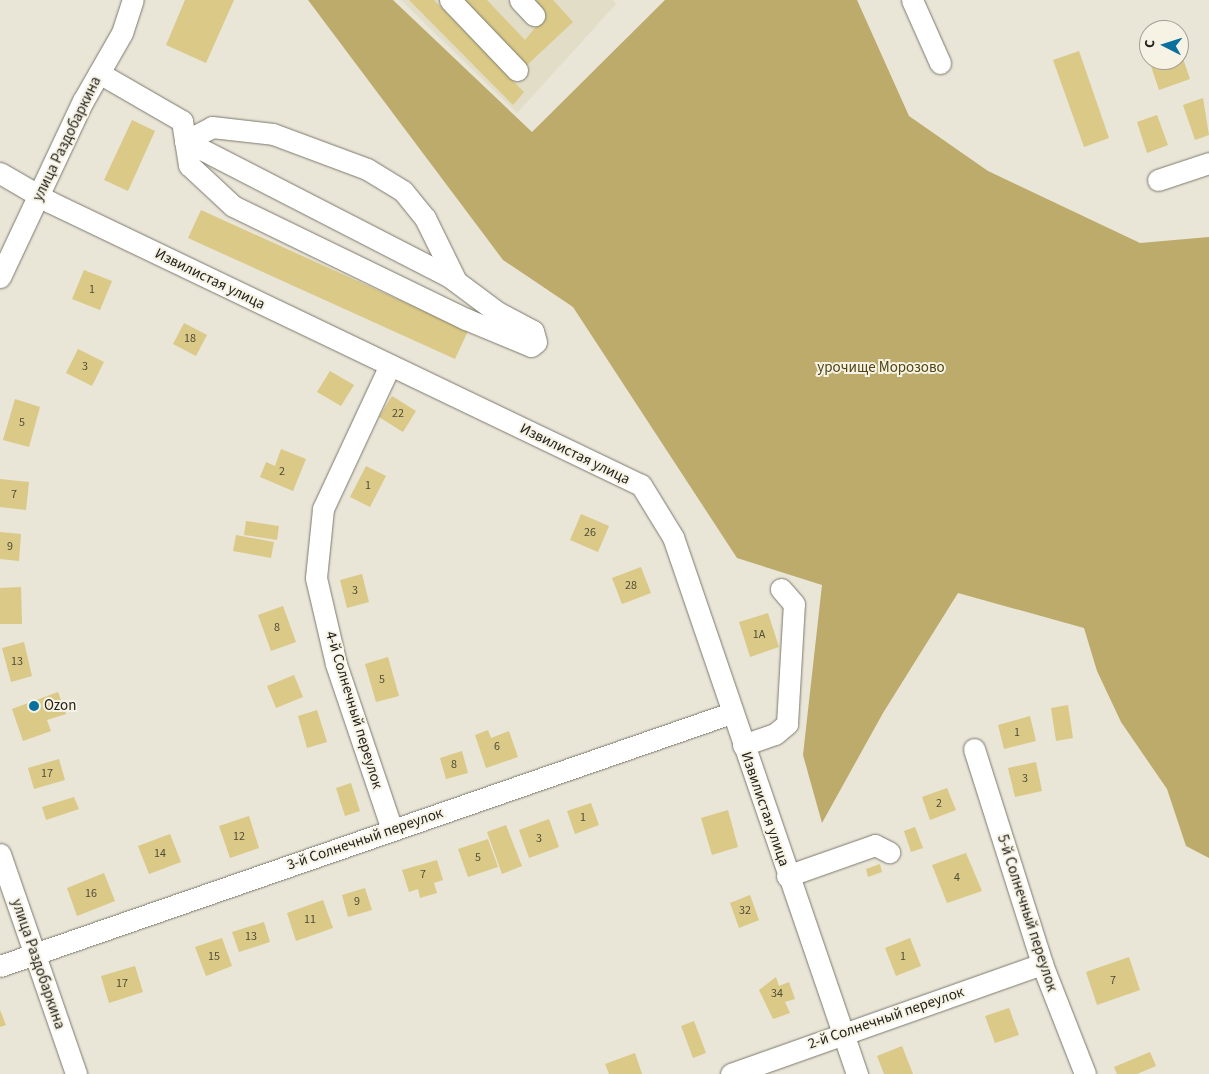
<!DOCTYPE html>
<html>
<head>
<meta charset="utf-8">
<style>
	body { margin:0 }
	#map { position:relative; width:1209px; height:1074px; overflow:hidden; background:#e9e5d7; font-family:"Source Sans 3",sans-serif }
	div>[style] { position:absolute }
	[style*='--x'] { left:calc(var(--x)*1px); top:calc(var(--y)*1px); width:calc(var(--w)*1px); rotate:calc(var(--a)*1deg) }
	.built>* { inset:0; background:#e2ddc7 }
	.forest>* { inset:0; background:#bcab6a }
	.building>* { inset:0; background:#dac987 }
	.roads { filter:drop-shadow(0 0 1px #7c796c) drop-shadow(0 0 1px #7c796c) }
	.minor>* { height:21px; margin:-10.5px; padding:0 10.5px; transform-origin:10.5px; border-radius:10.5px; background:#fff }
	.dots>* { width:14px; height:14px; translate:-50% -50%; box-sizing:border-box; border:2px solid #f6f2e4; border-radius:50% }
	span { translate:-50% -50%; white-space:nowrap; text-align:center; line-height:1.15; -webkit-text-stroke:4px #f6f2e4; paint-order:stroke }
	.number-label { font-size:12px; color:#514c38 }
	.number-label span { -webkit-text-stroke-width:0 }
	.street-label { font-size:15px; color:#23221d }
	.park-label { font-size:15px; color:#514511 }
	.poi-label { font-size:15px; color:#23221d }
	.left { translate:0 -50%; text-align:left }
	.north { position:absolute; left:1139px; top:20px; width:50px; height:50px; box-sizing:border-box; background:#f6f2e4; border:1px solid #a29f94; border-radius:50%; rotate:275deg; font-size:14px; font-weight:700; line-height:20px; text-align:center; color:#23221d }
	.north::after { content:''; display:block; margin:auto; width:18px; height:22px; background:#0a719e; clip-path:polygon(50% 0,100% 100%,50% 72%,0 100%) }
</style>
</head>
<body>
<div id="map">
	<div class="built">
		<i style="clip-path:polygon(401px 0,613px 0,616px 4px,517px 113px)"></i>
	</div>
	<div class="forest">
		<i style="clip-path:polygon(308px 0,393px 0,532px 132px,665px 0,857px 0,909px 116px,988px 171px,1140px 243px,1209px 237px,1209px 858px,1186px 846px,1167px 789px,1121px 722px,1097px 671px,1084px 628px,958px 593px,883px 713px,822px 823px,803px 755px,822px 585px,737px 558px,573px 307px,503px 260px)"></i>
	</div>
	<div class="building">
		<i style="clip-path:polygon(185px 0,234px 0,206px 63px,166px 45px)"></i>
		<i style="clip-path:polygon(409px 0,434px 0,524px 92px,513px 105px)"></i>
		<i style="clip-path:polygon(464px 0,487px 0,525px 40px,543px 18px,527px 0,553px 0,573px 22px,526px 66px)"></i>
		<i style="clip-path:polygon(1179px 47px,1190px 79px,1159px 90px,1149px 60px,1179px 60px)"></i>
		<i style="clip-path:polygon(1079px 51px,1109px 138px,1084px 147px,1053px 60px)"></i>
		<i style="clip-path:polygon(1203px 98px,1209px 135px,1195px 140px,1183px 105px)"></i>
		<i style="clip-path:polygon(1157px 115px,1168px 145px,1147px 153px,1137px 122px)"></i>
		<i style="clip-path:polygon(132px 120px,155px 131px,128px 191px,104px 180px)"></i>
		<i style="clip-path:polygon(201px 210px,468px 331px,455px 359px,188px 238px)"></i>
		<i style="clip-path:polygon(84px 270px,112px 281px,100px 310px,72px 299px)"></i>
		<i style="clip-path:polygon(184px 323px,207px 335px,196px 356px,173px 344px)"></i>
		<i style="clip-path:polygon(78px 349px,104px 362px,92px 386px,66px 373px)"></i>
		<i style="clip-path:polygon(330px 371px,354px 385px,341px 406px,317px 392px)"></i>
		<i style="clip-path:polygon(392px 396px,416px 411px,403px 432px,379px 417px)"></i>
		<i style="clip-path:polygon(15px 399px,40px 407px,29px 447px,3px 440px)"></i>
		<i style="clip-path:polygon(281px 449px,306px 459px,293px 491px,260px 477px,266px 462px,275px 466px)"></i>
		<i style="clip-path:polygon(366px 466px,386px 476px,370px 507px,350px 497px)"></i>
		<i style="clip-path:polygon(0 479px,29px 482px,26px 510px,0 507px)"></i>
		<i style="clip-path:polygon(581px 514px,609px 526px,598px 552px,570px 540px)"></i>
		<i style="clip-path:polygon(246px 521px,279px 526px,277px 540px,244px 535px)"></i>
		<i style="clip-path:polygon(0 532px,21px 534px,19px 561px,0 559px)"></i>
		<i style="clip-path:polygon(236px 535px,274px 542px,271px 558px,233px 551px)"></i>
		<i style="clip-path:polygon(641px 567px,651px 593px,622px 604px,612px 578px)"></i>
		<i style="clip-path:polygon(362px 574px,369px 602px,347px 608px,340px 580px)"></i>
		<i style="clip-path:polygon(21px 587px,22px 624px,0 624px,0 588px)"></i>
		<i style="clip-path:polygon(283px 606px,296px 642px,271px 651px,258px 615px)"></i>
		<i style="clip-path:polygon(768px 613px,779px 647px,750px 657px,739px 622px)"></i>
		<i style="clip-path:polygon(24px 642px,32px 676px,11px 682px,2px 648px)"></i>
		<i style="clip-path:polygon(388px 657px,399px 696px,376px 702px,365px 664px)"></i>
		<i style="clip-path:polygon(294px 675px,303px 697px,276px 708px,267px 686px)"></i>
		<i style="clip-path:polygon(58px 692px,66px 714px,47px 720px,51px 731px,23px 741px,12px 709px)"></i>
		<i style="clip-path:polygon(1068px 705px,1073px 738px,1056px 741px,1051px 708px)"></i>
		<i style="clip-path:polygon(317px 710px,327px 742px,307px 748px,298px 716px)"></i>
		<i style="clip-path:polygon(1030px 716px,1036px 741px,1004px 749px,998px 725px)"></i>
		<i style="clip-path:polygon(488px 730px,491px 738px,509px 731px,518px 757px,486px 768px,475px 735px)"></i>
		<i style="clip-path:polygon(462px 751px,468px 773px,446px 779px,440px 758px)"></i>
		<i style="clip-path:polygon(59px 759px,65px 780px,34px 789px,28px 768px)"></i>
		<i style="clip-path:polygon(1036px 762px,1042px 791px,1015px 797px,1008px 768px)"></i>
		<i style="clip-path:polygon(351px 783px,360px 811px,345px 816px,336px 788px)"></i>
		<i style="clip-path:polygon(947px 788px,956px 810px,930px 820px,922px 797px)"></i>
		<i style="clip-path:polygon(74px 797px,79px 809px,46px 820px,42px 807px)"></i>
		<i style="clip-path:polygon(591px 803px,599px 825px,575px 834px,567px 811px)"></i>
		<i style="clip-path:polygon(728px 810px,738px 847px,712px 855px,701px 818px)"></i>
		<i style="clip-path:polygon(249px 816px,259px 848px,230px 858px,219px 826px)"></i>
		<i style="clip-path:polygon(549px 819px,559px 847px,529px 858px,519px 830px)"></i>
		<i style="clip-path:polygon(506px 825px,522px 866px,502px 874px,487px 832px)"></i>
		<i style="clip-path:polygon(915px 827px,923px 848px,911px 852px,904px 831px)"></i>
		<i style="clip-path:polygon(170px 834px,181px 862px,149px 874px,138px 846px)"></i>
		<i style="clip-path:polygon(488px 839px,498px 867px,468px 877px,458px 849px)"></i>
		<i style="clip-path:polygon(966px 853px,982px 891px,947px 903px,932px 865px)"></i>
		<i style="clip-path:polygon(437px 860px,443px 880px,434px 883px,437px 893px,420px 898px,418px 889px,409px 892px,402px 870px)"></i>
		<i style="clip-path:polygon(880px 864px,882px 872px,868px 877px,866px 869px)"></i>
		<i style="clip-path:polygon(104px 873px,115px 901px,77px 916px,67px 888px)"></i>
		<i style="clip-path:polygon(365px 888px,372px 910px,348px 917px,342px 895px)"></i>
		<i style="clip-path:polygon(750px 895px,759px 920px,739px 928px,730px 903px)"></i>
		<i style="clip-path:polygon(323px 900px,333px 928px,296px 941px,287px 913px)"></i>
		<i style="clip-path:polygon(264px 922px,270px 942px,239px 952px,232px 932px)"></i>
		<i style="clip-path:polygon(222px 938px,232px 966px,206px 976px,195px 947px)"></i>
		<i style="clip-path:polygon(910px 938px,921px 966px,896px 976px,885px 948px)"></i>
		<i style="clip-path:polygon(1129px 957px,1140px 990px,1097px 1005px,1086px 972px)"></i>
		<i style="clip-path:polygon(135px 966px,143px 992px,109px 1003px,101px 976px)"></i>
		<i style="clip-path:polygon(776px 977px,779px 986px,789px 982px,795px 999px,785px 1002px,790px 1013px,773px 1019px,759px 990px)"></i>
		<i style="clip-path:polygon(1009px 1008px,1019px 1035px,995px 1043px,985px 1016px)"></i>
		<i style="clip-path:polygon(0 1010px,6px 1025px,0 1027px)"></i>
		<i style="clip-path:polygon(694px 1021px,706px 1053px,693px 1058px,681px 1026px)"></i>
		<i style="clip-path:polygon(902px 1046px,913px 1074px,884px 1074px,877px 1056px)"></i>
		<i style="clip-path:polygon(1150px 1052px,1156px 1066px,1137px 1074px,1117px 1074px,1114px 1067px)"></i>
		<i style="clip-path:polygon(635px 1053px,642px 1074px,609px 1074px,605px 1064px)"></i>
	</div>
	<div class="roads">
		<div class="minor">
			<i style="--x:450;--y:0;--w:97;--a:46.3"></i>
			<i style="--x:520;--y:0;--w:21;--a:47"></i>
			<i style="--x:912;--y:0;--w:69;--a:66"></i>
			<i style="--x:99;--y:73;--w:96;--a:30"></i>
			<i style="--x:182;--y:121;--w:45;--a:81"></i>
			<i style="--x:189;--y:165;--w:60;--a:43"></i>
			<i style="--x:233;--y:206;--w:259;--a:25.9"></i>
			<i style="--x:466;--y:319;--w:70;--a:22.6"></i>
			<i style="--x:531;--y:346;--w:6;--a:-39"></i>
			<i style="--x:536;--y:342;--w:11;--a:-105"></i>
			<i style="--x:533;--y:331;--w:41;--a:-152.2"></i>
			<i style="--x:497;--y:312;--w:59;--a:-143.3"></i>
			<i style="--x:450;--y:277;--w:298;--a:-152.8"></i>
			<i style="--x:185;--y:141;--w:30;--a:-27"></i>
			<i style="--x:212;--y:127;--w:61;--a:6.5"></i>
			<i style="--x:273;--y:134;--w:100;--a:20.4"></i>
			<i style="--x:367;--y:169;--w:42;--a:31.4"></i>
			<i style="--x:403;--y:191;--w:35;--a:51"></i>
			<i style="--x:425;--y:218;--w:70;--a:63.8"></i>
			<i style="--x:0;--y:173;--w:58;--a:30.1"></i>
			<i style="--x:50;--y:202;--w:655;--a:25.59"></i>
			<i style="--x:641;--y:485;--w:61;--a:58.4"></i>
			<i style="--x:673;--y:537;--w:568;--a:71.09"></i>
			<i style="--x:1158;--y:180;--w:54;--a:-18.4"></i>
			<i style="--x:0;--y:277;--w:195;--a:-64.8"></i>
			<i style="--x:83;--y:101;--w:78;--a:-60.2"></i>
			<i style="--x:122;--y:33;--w:35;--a:-72"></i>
			<i style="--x:390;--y:365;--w:159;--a:115"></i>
			<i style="--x:323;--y:509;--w:69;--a:95.8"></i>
			<i style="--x:316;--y:578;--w:88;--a:76.9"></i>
			<i style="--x:336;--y:664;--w:174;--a:71.3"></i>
			<i style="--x:743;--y:745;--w:34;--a:-19"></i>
			<i style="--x:775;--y:734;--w:16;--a:-40"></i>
			<i style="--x:787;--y:724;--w:120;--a:-86.7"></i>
			<i style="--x:794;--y:604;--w:20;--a:-131"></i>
			<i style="--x:974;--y:749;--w:225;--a:72.4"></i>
			<i style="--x:1042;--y:964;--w:118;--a:68.6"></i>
			<i style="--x:0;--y:854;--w:233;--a:70.9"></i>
			<i style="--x:787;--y:876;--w:93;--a:-19.4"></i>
			<i style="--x:875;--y:845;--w:16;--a:27"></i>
			<i style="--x:0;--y:966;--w:774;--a:-19.09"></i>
			<i style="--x:731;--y:1074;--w:330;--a:-19.5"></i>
		</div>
	</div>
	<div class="dots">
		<i style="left:34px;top:706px;background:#0a719e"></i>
	</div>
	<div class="number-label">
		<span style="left:92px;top:290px">1</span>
		<span style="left:190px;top:339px">18</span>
		<span style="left:85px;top:367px">3</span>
		<span style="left:398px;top:414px">22</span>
		<span style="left:22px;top:423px">5</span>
		<span style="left:282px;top:472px">2</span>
		<span style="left:368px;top:486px">1</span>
		<span style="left:14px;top:495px">7</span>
		<span style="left:590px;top:533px">26</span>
		<span style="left:10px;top:547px">9</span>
		<span style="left:631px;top:586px">28</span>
		<span style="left:355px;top:591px">3</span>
		<span style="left:277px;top:628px">8</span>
		<span style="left:759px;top:635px">1А</span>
		<span style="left:17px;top:662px">13</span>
		<span style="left:382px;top:680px">5</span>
		<span style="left:1017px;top:733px">1</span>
		<span style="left:497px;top:747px">6</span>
		<span style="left:454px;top:765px">8</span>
		<span style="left:47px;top:774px">17</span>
		<span style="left:1025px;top:779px">3</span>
		<span style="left:939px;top:804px">2</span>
		<span style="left:583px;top:818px">1</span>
		<span style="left:239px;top:837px">12</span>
		<span style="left:539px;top:839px">3</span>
		<span style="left:160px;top:854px">14</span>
		<span style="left:478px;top:858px">5</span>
		<span style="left:423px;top:875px">7</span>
		<span style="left:957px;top:878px">4</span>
		<span style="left:91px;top:894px">16</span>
		<span style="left:357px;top:902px">9</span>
		<span style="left:745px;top:911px">32</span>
		<span style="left:310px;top:920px">11</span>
		<span style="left:251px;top:937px">13</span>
		<span style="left:214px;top:957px">15</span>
		<span style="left:903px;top:957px">1</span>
		<span style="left:1113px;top:981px">7</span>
		<span style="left:122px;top:984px">17</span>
		<span style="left:777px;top:994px">34</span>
	</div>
	<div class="street-label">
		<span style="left:67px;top:139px;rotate:-64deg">улица Раздобаркина</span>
		<span style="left:210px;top:279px;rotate:26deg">Извилистая улица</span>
		<span style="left:575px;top:454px;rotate:26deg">Извилистая улица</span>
		<span style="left:354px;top:710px;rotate:73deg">4-й Солнечный переулок</span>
		<span style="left:765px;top:809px;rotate:71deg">Извилистая улица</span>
		<span style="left:365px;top:839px;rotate:-19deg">3-й Солнечный переулок</span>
		<span style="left:1027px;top:913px;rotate:72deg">5-й Солнечный переулок</span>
		<span style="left:38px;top:964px;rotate:71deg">улица Раздобаркина</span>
		<span style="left:886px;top:1018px;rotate:-19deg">2-й Солнечный переулок</span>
	</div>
	<div class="park-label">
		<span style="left:881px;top:368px">урочище Морозово</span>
	</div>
	<div class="poi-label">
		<span class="left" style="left:44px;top:706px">Ozon</span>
	</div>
	<div class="north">С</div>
</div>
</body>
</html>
